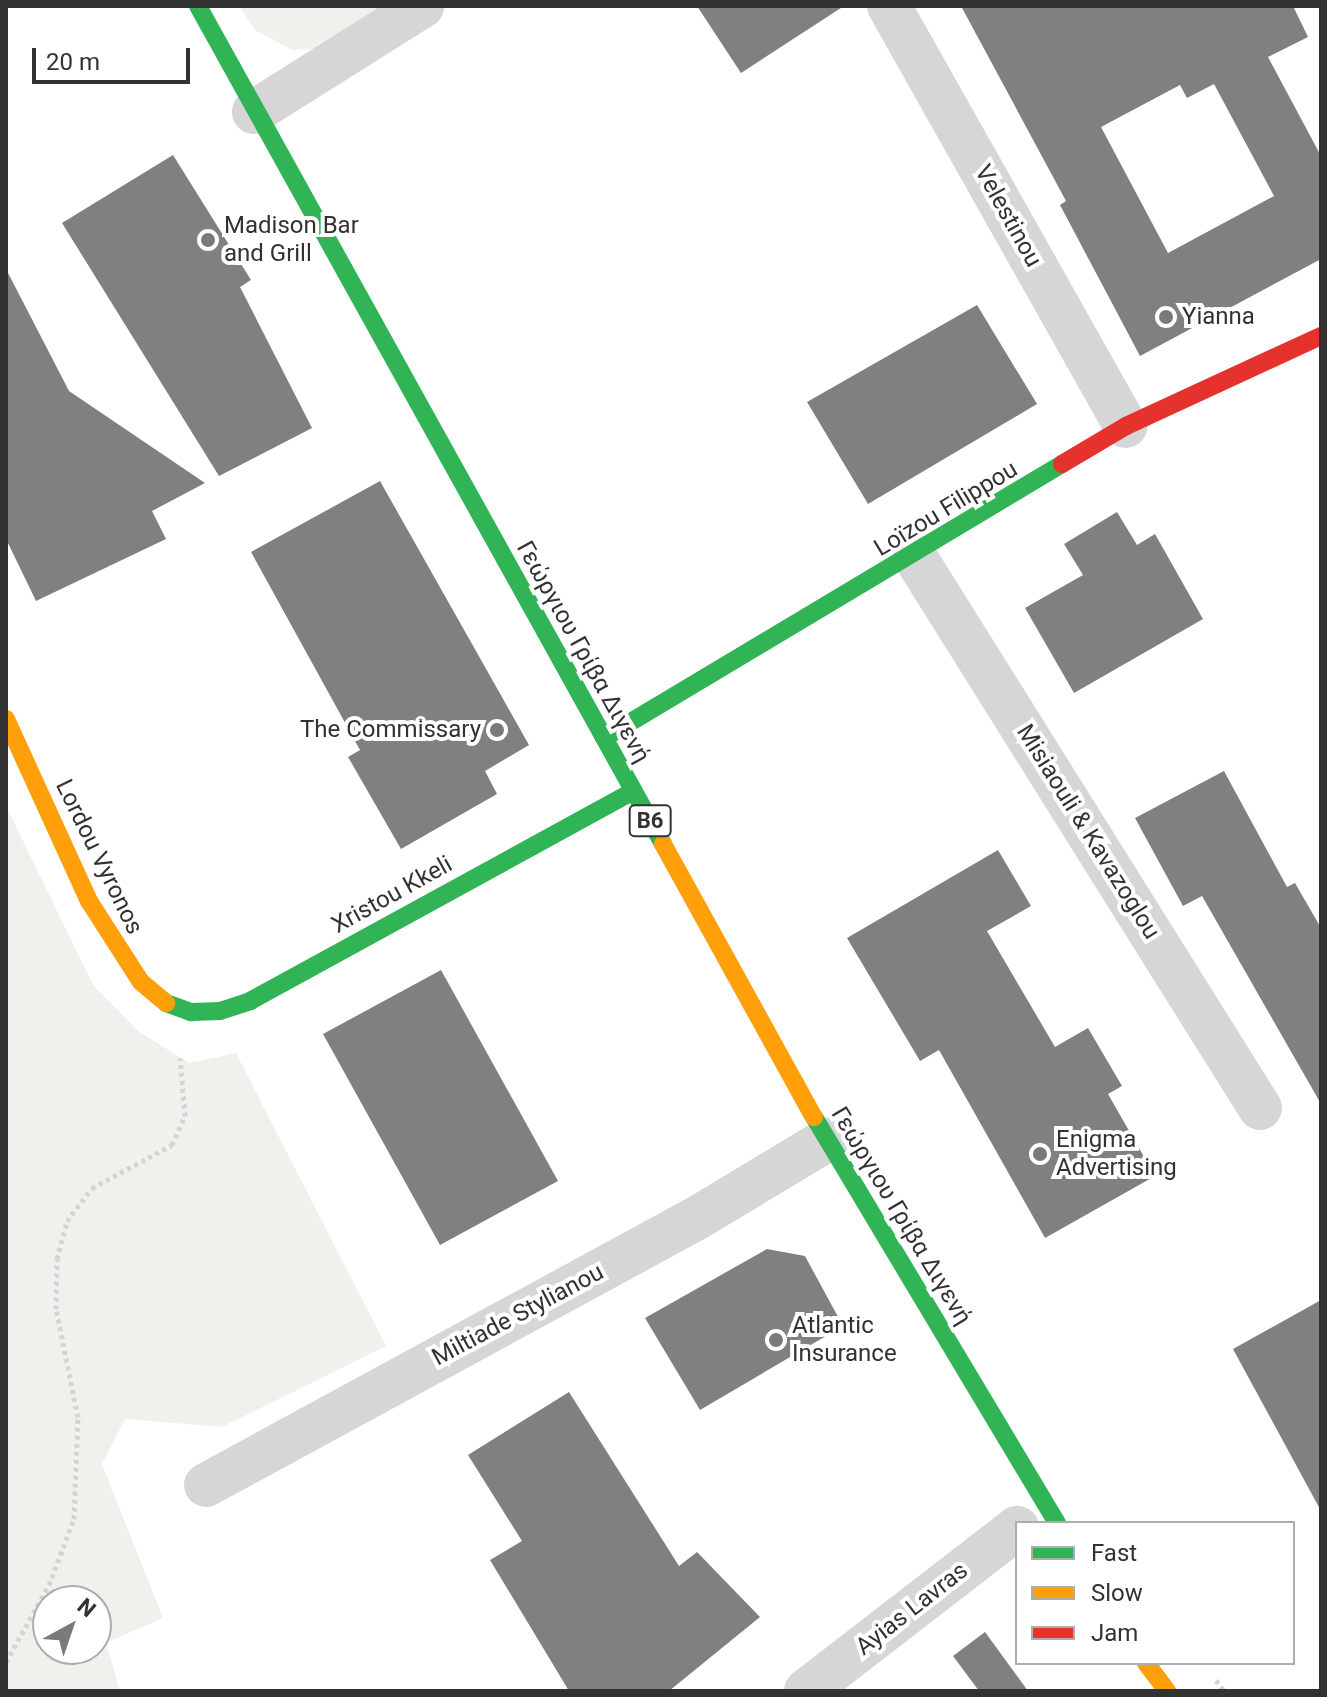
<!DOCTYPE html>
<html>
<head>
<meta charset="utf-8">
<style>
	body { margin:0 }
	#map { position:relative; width:1327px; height:1697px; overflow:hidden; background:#fff; font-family:Roboto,sans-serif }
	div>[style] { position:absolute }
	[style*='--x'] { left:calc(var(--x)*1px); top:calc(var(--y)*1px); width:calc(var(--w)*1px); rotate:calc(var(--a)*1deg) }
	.green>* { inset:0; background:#eff2ec }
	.building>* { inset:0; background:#808080 }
	.path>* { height:5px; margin-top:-2.5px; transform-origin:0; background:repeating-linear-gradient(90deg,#d4d4d4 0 4px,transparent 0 8px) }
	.street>* { height:44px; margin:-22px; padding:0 22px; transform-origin:22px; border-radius:22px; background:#d6d6d6 }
	.fast>* { height:18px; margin:-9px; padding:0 9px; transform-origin:9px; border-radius:9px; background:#30b455 }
	.slow>* { height:18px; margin:-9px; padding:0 9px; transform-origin:9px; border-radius:9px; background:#ff9f0a }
	.jam>* { height:18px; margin:-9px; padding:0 9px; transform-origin:9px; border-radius:9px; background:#e5322d }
	.dots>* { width:22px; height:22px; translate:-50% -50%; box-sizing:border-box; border:4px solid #fff; border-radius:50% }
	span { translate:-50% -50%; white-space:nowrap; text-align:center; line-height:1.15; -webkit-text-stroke:8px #fff; paint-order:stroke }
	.shield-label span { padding:2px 6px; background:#fff; border:2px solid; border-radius:6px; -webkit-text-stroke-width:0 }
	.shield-label { font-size:22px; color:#323232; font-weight:700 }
	.street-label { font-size:24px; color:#323232 }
	.poi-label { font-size:24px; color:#323232 }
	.left { translate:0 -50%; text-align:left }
	.right { translate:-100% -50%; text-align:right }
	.frame { position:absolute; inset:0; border:8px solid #323232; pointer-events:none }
	.legend { position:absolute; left:1015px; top:1521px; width:280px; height:144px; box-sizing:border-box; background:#fff; border:2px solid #adadad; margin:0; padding:10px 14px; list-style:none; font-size:24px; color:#323232 }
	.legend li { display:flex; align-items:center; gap:16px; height:40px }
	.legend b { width:40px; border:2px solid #adadad }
	.north { position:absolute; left:32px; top:1585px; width:80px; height:80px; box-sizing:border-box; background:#fff; border:2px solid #adadad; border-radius:50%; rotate:40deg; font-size:22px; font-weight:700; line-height:32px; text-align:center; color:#323232 }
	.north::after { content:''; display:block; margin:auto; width:28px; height:36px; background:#7a7a7a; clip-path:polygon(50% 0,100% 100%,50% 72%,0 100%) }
	.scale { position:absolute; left:32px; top:48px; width:158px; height:36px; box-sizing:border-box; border:4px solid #323232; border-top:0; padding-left:10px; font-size:24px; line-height:28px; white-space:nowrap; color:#323232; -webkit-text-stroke:6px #fff; paint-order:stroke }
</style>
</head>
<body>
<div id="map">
	<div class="green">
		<i style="clip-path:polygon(239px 6px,384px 6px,315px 49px,292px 50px,255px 30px)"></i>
		<i style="clip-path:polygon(evenodd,6px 806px,93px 985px,138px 1031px,189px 1063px,236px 1053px,386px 1346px,222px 1427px,125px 1419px,102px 1464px,163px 1618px,106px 1643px,120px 1691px,6px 1691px,6px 806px,48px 1601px,96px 1601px,96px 1649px,48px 1649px,48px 1601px)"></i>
	</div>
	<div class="building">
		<i style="clip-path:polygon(697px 6px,844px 6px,741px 73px)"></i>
		<i style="clip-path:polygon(evenodd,961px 6px,1293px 6px,1308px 37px,1268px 57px,1321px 156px,1321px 259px,1140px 356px,1060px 205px,1066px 201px,961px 6px,1214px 84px,1274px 196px,1168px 253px,1101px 127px,1180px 85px,1187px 98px,1214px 84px)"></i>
		<i style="clip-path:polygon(173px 155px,251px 280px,240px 287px,312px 428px,219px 476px,62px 223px)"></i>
		<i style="clip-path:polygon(6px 269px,69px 391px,205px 483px,152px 511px,166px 539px,36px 601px,6px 539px)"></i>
		<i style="clip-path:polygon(977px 305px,1037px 404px,868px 504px,807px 402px)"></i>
		<i style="clip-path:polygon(380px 481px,529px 745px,485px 771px,497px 794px,401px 849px,348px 757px,360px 750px,251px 552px)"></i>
		<i style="clip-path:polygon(1117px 512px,1137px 545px,1155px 534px,1203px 619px,1074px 693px,1025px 608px,1083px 575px,1064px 544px)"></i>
		<i style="clip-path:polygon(1224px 771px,1287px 887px,1295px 883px,1321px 928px,1321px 1104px,1202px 896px,1183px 906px,1135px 818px)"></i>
		<i style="clip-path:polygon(998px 850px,1031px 906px,987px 931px,1055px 1047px,1088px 1028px,1122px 1086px,1108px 1094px,1155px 1176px,1045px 1238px,939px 1050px,920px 1061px,847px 938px)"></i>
		<i style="clip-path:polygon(441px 970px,558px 1181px,440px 1245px,323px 1034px)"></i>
		<i style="clip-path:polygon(767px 1249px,805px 1256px,843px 1326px,700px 1410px,645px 1318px)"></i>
		<i style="clip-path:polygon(1321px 1300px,1321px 1511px,1233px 1349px)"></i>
		<i style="clip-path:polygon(569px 1392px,679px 1566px,697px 1552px,760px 1617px,669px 1691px,569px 1691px,490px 1560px,522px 1541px,468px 1455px)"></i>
		<i style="clip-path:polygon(985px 1632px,1028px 1691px,979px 1691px,953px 1656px)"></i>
	</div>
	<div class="path">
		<i style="--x:6;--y:1662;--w:88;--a:-60.8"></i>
		<i style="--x:49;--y:1585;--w:71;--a:-69.3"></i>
		<i style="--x:74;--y:1519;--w:102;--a:-87.8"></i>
		<i style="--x:78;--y:1417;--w:110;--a:-101.5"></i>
		<i style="--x:56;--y:1309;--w:50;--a:-88.9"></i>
		<i style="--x:57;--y:1259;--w:39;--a:-75"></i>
		<i style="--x:67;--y:1221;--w:41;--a:-52.9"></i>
		<i style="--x:92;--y:1188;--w:91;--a:-28.3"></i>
		<i style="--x:172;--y:1145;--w:32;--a:-66"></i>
		<i style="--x:185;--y:1116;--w:58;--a:-94.9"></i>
		<i style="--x:1216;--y:1680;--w:14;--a:54"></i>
	</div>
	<div class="street">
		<i style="--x:889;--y:6;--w:482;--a:60.6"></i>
		<i style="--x:254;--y:112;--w:199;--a:-32.2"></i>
		<i style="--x:915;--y:557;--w:650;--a:57.95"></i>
		<i style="--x:206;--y:1485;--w:559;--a:-28.54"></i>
		<i style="--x:697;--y:1218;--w:152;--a:-31"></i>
		<i style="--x:806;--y:1691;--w:267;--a:-37.7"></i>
	</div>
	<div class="fast">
		<i style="--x:198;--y:6;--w:958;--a:60.97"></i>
		<i style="--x:604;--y:738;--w:534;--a:-30.89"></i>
		<i style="--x:166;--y:1003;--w:27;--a:20"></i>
		<i style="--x:191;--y:1012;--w:29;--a:-2"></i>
		<i style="--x:220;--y:1011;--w:32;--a:-18"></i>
		<i style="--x:250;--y:1001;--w:437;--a:-28.7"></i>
		<i style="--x:814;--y:1117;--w:473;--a:59.1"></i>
	</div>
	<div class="slow">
		<i style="--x:6;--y:719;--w:200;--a:65.5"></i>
		<i style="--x:89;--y:901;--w:96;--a:57.3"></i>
		<i style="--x:141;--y:982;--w:33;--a:40"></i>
		<i style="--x:663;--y:844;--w:312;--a:61.1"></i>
		<i style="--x:1146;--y:1663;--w:35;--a:53"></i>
	</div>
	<div class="jam">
		<i style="--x:1062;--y:464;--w:74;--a:-30.7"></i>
		<i style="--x:1126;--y:426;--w:215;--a:-24.8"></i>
	</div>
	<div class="dots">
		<i style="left:208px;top:240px;background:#7a7a7a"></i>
		<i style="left:1166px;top:317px;background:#7a7a7a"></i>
		<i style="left:497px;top:730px;background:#7a7a7a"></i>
		<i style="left:1040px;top:1154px;background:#7a7a7a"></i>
		<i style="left:776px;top:1340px;background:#7a7a7a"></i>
	</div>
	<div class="shield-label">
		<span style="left:650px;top:821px">B6</span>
	</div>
	<div class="street-label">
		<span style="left:1008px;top:216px;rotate:61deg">Velestinou</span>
		<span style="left:946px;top:509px;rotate:-31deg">Loïzou Filippou</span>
		<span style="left:583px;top:652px;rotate:61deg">Γεώργιου Γρίβα Διγενή</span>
		<span style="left:1088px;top:832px;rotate:58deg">Misiaouli &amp; Kavazoglou</span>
		<span style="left:99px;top:857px;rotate:64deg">Lordou Vyronos</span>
		<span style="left:392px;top:895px;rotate:-29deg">Xristou Kkeli</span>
		<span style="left:901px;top:1216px;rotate:59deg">Γεώργιου Γρίβα Διγενή</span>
		<span style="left:518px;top:1315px;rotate:-28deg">Miltiade Stylianou</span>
		<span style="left:912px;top:1609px;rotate:-38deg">Ayias Lavras</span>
	</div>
	<div class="poi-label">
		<span class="left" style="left:224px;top:240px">Madison Bar<br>and Grill</span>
		<span class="left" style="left:1182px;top:317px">Yianna</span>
		<span class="right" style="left:481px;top:730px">The Commissary</span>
		<span class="left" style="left:1056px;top:1154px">Enigma<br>Advertising</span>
		<span class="left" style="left:792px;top:1340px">Atlantic<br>Insurance</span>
	</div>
	<div class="frame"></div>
	<ul class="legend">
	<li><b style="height:10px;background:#30b455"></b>Fast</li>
	<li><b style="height:10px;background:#ff9f0a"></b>Slow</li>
	<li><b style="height:10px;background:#e5322d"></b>Jam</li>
	</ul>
	<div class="north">N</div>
	<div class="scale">20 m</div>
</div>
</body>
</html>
